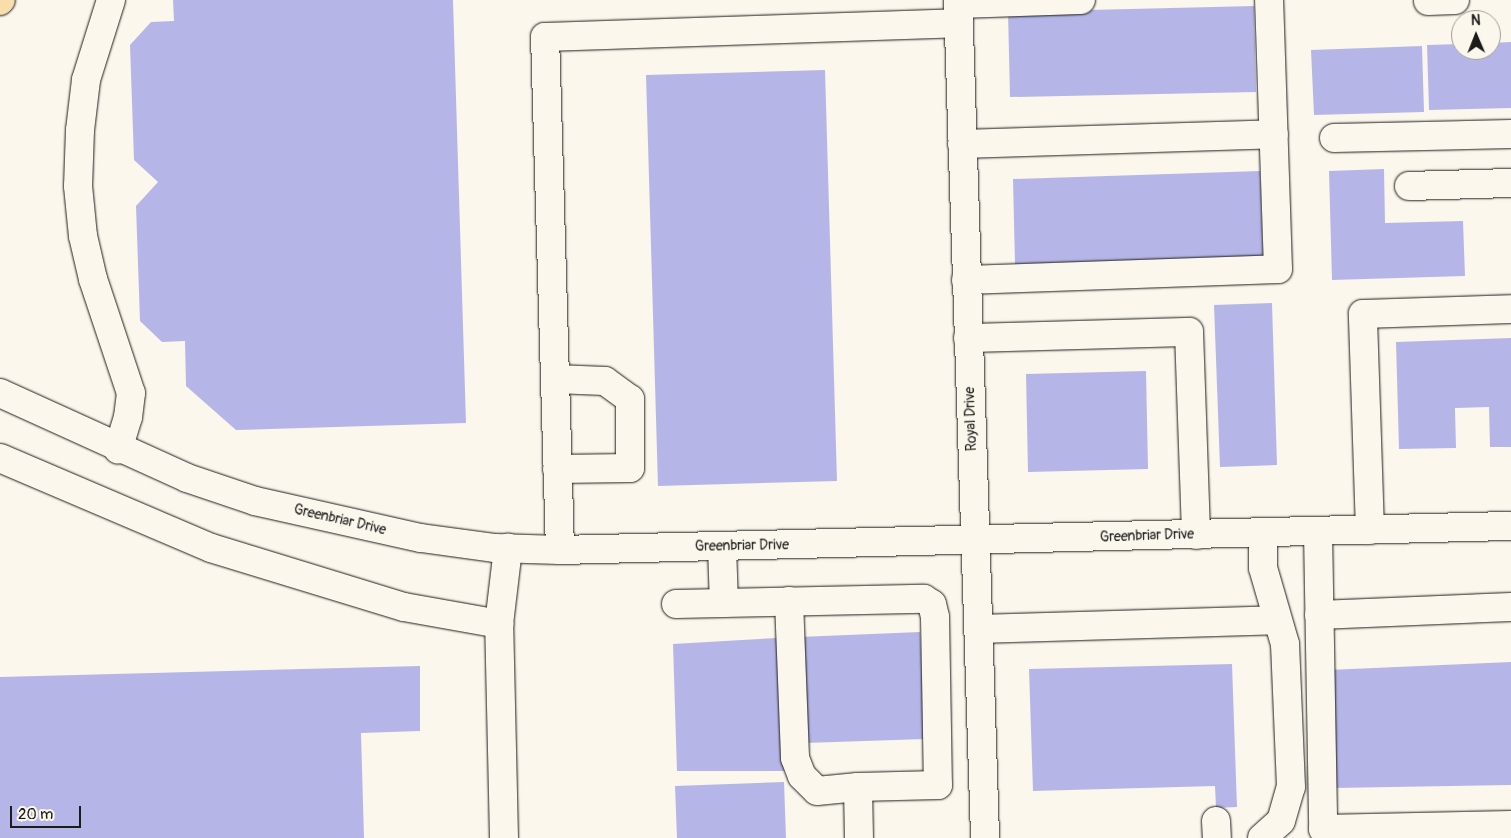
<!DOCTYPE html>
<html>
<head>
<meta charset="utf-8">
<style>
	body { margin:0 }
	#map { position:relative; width:1511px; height:838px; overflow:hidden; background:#fbf7ec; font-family:Pangolin,sans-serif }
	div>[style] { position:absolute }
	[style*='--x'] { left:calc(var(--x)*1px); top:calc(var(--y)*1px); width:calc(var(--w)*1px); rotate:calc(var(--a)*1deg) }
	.building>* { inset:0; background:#b5b6e7 }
	.roads { filter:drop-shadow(0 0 1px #1c1c1c) drop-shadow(0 0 1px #1c1c1c) }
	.minor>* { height:28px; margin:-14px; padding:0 14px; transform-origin:14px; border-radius:14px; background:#fbf7ec }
	.major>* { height:28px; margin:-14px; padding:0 14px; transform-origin:14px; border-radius:14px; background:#f9deab }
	span { translate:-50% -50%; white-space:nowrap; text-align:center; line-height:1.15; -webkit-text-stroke:5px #fbf7ec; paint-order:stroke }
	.street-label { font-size:14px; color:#1c1c1c }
	.north { position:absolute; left:1451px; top:10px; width:50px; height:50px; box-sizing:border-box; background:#fbf7ec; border:1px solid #a29f99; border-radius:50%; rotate:359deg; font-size:14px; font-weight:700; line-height:20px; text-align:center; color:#1c1c1c }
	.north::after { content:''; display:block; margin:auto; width:18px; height:22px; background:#1c1c1c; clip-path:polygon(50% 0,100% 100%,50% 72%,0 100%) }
	.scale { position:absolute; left:10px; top:806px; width:71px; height:22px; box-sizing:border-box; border:2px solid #1c1c1c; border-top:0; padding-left:6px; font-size:15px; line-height:18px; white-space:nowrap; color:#1c1c1c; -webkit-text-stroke:4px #fbf7ec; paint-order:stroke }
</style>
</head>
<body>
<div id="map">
	<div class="building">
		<i style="clip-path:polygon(173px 0,453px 0,466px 423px,236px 430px,186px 386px,185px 341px,162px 342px,140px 321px,136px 206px,158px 182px,134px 160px,130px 45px,151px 22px,174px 21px)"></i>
		<i style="clip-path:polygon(1254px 6px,1256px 92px,1010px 97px,1008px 12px)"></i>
		<i style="clip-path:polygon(1511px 42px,1511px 108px,1429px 110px,1427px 45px,1461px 44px,1461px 50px,1491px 50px,1491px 43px)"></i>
		<i style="clip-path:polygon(1422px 46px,1424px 112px,1314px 115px,1311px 50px)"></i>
		<i style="clip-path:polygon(825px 70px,837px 481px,658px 486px,646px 75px)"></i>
		<i style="clip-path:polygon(1384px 169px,1385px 223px,1463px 221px,1465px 276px,1332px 280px,1329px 171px)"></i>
		<i style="clip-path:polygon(1260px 171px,1263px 256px,1015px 264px,1013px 179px)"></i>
		<i style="clip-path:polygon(1272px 303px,1277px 465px,1220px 467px,1214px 305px)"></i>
		<i style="clip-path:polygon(1511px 338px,1511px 447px,1490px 447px,1489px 407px,1455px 408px,1456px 448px,1399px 449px,1396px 342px)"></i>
		<i style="clip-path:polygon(1146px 371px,1148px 469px,1028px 472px,1026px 374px)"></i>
		<i style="clip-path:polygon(920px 632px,925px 739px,805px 743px,799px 637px)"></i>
		<i style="clip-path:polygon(777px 638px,784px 771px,677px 771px,673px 644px)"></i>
		<i style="clip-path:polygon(1511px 662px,1511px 785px,1333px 788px,1328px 670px)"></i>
		<i style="clip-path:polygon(1232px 664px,1237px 807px,1216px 808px,1215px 786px,1033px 791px,1029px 669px)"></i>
		<i style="clip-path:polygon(420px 666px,420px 731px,361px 733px,364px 838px,0 838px,0 677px)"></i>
		<i style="clip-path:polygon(784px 782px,786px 838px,677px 838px,675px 786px)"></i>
	</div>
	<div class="roads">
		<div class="minor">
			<i style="--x:111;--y:0;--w:84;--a:107.4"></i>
			<i style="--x:86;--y:80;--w:50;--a:96.8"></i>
			<i style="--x:80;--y:130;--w:56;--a:92"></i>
			<i style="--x:78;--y:186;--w:50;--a:84.3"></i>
			<i style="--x:83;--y:236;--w:44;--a:76.9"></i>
			<i style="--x:93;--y:279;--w:120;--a:71.6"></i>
			<i style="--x:131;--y:393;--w:24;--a:97"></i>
			<i style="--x:128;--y:417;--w:34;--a:107"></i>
			<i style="--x:958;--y:0;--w:838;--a:88.15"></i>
			<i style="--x:1428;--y:1;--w:27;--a:-2"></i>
			<i style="--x:958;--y:4;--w:123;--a:-1.9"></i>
			<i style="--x:1334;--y:138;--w:177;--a:-1.3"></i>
			<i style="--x:962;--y:144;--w:312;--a:-1.8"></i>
			<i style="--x:1409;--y:186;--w:102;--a:-1.7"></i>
			<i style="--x:966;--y:280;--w:312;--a:-2"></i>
			<i style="--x:1278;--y:269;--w:269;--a:-91.9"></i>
			<i style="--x:968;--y:338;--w:221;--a:-1.6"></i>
			<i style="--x:1189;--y:332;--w:203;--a:88"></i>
			<i style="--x:555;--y:379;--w:50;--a:2.3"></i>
			<i style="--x:605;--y:381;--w:31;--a:36"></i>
			<i style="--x:630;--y:399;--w:69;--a:90"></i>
			<i style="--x:630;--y:468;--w:73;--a:179.2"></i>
			<i style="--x:0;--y:393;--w:205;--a:24.4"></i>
			<i style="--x:187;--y:478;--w:72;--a:18.7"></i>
			<i style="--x:255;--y:501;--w:170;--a:12.6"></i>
			<i style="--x:421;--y:538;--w:75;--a:7.7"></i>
			<i style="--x:495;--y:548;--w:65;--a:1.8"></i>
			<i style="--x:560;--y:550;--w:951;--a:-1.45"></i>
			<i style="--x:0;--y:458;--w:229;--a:23.1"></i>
			<i style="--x:211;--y:548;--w:202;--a:17"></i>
			<i style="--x:404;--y:607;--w:97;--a:10.1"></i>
			<i style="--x:1370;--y:530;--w:216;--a:-91.9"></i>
			<i style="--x:1363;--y:314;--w:148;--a:-1.9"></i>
			<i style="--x:1318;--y:531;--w:298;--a:89"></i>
			<i style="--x:1323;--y:829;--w:188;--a:-1.2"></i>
			<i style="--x:722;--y:547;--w:56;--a:88"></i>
			<i style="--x:560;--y:550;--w:513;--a:-91.67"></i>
			<i style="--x:545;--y:37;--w:413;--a:-1.9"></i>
			<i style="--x:789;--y:601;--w:157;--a:87.8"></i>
			<i style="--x:795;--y:758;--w:19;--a:69"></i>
			<i style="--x:802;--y:776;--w:21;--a:45"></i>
			<i style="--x:817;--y:791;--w:41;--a:-5.6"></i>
			<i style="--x:676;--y:604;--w:248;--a:-1.2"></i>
			<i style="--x:924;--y:599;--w:9;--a:32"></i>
			<i style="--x:932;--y:604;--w:13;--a:77"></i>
			<i style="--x:935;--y:617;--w:168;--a:89"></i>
			<i style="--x:938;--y:785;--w:80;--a:178.6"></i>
			<i style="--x:858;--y:787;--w:51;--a:88.9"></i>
			<i style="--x:1319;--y:615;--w:192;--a:-2.4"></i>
			<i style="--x:978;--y:629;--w:298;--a:-1.7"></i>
			<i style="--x:1216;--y:821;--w:17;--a:87"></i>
			<i style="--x:504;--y:838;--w:214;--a:-91.3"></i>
			<i style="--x:499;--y:624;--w:77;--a:-83.2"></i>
			<i style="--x:1262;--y:838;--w:25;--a:-42"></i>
			<i style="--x:1281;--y:821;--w:35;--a:-74"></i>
			<i style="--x:1291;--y:787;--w:143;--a:-92.4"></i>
			<i style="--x:1285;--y:644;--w:79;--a:-106.1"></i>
			<i style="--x:1263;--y:568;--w:35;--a:-90"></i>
		</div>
		<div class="major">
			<i style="--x:0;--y:1;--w:1;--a:-45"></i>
		</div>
	</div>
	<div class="street-label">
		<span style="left:971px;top:419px;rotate:-92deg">Royal Drive</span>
		<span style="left:340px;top:520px;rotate:13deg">Greenbriar Drive</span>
		<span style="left:1147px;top:536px;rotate:-2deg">Greenbriar Drive</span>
		<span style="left:742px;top:546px;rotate:-1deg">Greenbriar Drive</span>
	</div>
	<div class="north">N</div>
	<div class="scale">20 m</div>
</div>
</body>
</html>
